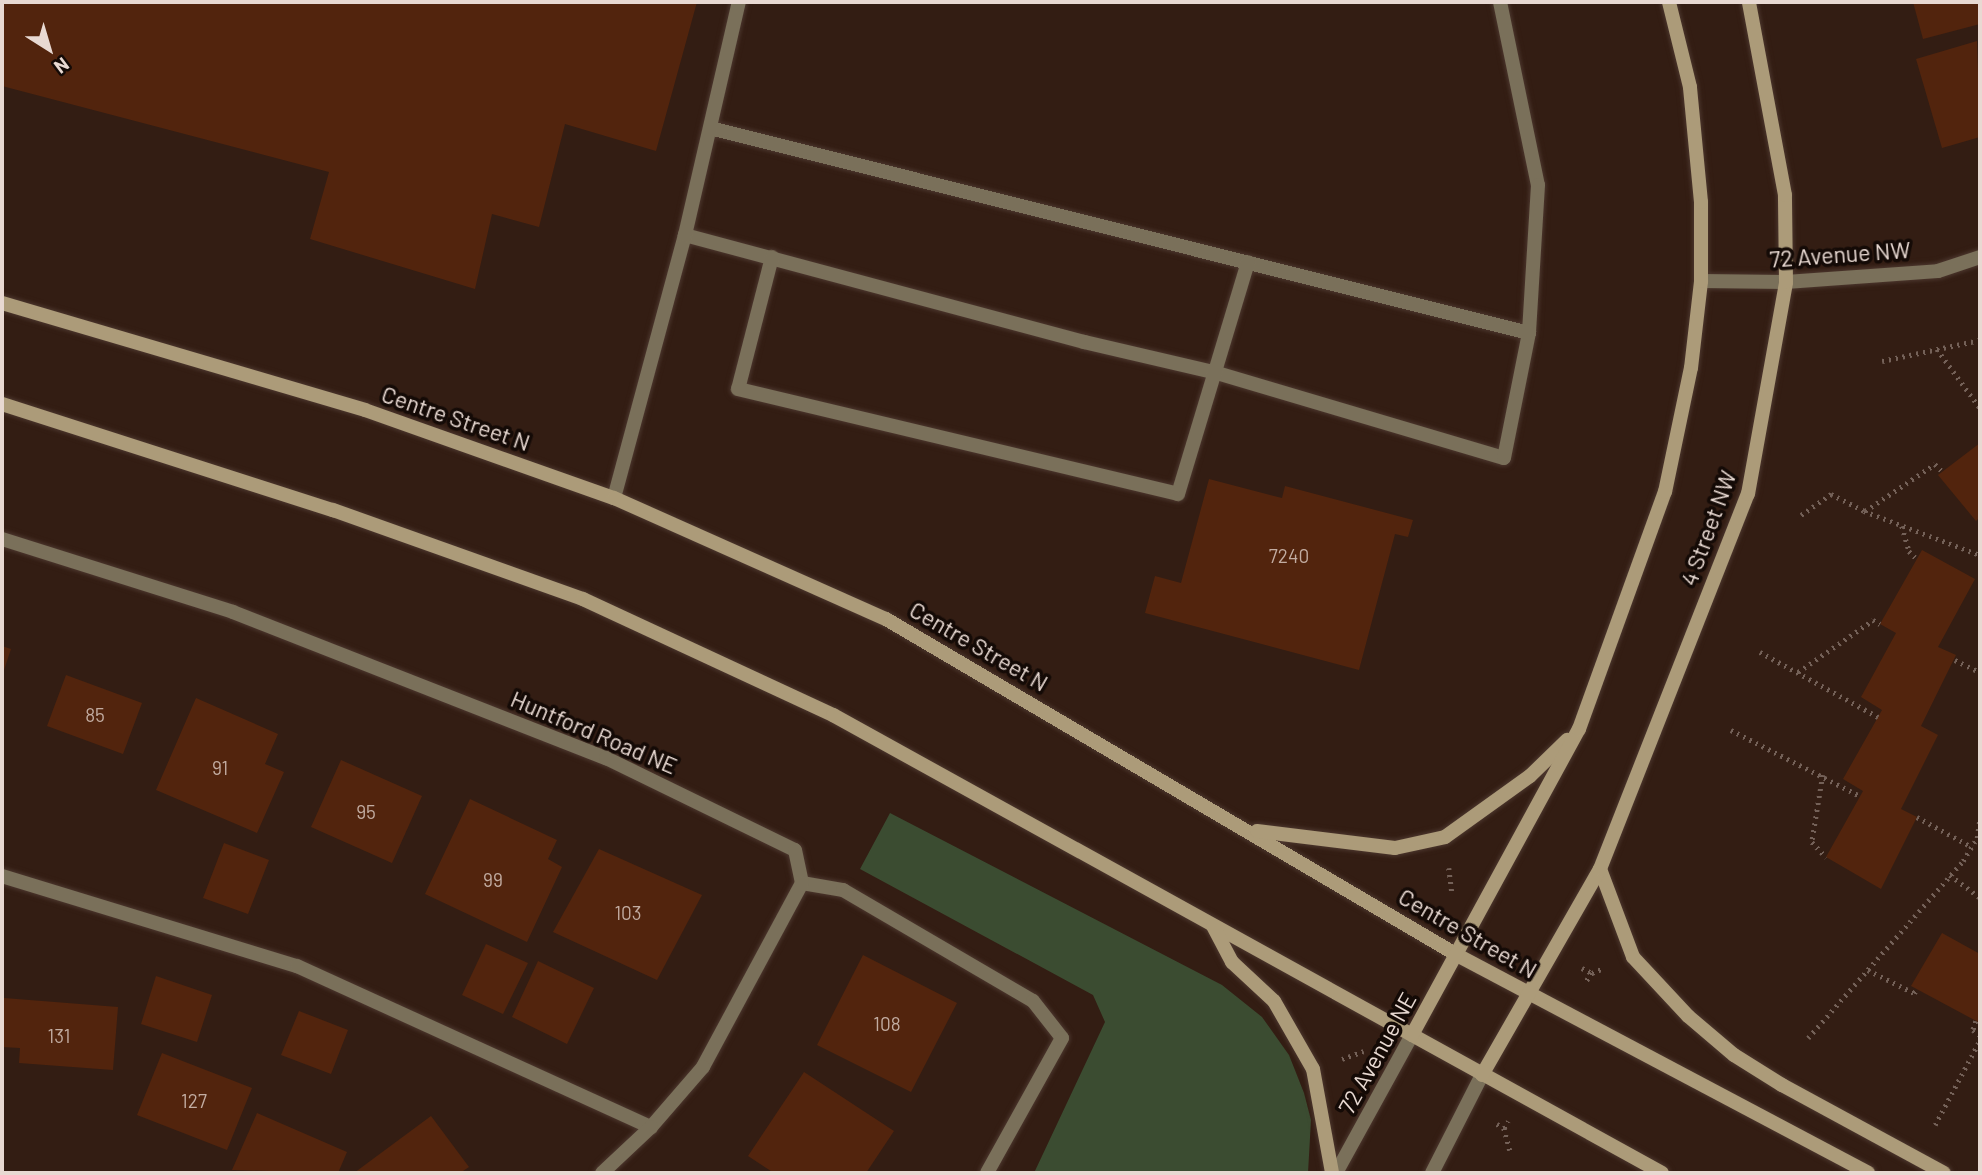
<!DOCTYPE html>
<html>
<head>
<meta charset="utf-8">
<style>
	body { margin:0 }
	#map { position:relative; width:1982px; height:1175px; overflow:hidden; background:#331d13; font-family:Barlow,sans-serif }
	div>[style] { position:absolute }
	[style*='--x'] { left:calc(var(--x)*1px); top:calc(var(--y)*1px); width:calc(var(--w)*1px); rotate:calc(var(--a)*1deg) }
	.green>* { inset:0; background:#3b4c31 }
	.building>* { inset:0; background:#52240d }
	.path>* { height:4.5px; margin-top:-2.25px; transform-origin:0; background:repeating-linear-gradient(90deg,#746158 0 2px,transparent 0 7px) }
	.roads { filter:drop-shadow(0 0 2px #4c372e) drop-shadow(0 0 2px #4c372e) }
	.service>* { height:14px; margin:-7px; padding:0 7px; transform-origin:7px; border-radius:7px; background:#7a705a }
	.minor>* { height:14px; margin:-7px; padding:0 7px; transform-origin:7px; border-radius:7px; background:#7a705a }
	.tertiary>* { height:14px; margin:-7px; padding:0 7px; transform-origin:7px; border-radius:7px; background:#7a705a }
	.secondary>* { height:14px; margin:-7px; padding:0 7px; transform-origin:7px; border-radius:7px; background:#ac9b79 }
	span { translate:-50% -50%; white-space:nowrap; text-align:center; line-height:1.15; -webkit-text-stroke:7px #140a06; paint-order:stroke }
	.number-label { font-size:19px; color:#c2aca1 }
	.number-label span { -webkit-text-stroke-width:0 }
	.street-label { font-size:23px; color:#e8d9d2 }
	.frame { position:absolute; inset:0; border:4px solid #e8d9d2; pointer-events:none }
	.north { position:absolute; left:14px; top:14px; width:70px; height:70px; -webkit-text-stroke:5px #140a06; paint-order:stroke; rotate:143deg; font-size:19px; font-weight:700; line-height:28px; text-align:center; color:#e8d9d2 }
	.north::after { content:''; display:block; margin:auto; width:24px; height:32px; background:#e8d9d2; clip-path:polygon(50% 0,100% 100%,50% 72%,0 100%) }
</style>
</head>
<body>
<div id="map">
	<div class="green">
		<i style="clip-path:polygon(890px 813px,1222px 985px,1262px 1017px,1289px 1055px,1304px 1093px,1311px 1120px,1308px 1173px,1034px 1173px,1105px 1022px,1093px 995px,860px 869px)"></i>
	</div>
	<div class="building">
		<i style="clip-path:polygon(2px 2px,697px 2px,656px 151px,565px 124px,539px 227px,492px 214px,475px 289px,310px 239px,329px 172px,2px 86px)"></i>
		<i style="clip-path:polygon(1913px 2px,1980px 2px,1980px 24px,1923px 39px)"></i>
		<i style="clip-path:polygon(1977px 41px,1980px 137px,1942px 148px,1916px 59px)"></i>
		<i style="clip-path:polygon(1980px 443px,1980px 517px,1976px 521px,1938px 475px)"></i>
		<i style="clip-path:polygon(1209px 479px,1282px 498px,1285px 486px,1413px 520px,1408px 537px,1395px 534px,1359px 670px,1145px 613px,1155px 576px,1181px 583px)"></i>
		<i style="clip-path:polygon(1922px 550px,1975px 579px,1938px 647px,1956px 655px,1921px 726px,1938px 735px,1901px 809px,1917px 817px,1881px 889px,1826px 857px,1863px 791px,1843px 779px,1882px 710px,1861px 697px,1896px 633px,1880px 624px)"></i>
		<i style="clip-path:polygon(2px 646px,11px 649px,2px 676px)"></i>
		<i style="clip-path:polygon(66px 675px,142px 703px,123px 754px,47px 726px)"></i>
		<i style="clip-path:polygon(196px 698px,278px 734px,265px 764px,284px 772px,257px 833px,156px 790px)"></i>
		<i style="clip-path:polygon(341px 760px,422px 796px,392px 863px,311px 827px)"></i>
		<i style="clip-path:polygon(470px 799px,557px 840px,548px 859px,562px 867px,527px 942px,425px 894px)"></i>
		<i style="clip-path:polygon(224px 843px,269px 860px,248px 914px,203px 898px)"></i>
		<i style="clip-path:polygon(599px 849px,702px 895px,657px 980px,553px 932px)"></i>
		<i style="clip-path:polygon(1942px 933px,1980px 954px,1980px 1023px,1911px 986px)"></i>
		<i style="clip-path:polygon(486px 944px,528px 963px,503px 1014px,462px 995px)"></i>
		<i style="clip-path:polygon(863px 955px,957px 1003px,911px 1092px,817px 1045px)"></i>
		<i style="clip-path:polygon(538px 961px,594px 988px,567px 1044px,512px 1017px)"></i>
		<i style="clip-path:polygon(156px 976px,212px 995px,197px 1042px,141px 1024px)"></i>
		<i style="clip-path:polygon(4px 998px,118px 1007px,113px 1070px,19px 1063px,20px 1048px,2px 1047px)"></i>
		<i style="clip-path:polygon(299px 1011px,348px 1030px,331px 1074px,281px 1055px)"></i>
		<i style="clip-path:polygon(162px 1053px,252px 1088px,227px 1150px,137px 1115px)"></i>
		<i style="clip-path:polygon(804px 1072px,894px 1131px,866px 1173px,774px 1173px,748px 1156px)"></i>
		<i style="clip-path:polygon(257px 1113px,347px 1152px,338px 1173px,232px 1170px)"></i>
		<i style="clip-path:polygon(431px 1116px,469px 1167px,460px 1173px,354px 1173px)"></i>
	</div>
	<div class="path">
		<i style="--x:1937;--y:349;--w:73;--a:53.9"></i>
		<i style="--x:1882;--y:361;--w:100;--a:-12.1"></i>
		<i style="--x:1865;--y:511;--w:84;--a:-33.9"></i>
		<i style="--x:1935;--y:464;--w:11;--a:45"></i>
		<i style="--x:1801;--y:515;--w:37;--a:-35"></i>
		<i style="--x:1831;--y:494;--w:37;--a:27"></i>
		<i style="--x:1864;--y:511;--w:124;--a:20.8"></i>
		<i style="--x:1902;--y:526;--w:26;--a:74"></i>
		<i style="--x:1909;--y:551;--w:11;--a:45"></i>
		<i style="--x:1760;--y:652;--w:135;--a:28.8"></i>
		<i style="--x:1955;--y:660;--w:28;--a:26"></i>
		<i style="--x:1798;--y:672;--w:91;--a:-34.7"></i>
		<i style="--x:1873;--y:620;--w:8;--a:30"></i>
		<i style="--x:1731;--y:730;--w:145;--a:27.1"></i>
		<i style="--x:1823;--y:775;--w:68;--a:99.3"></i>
		<i style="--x:1812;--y:842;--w:21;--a:47"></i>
		<i style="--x:1917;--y:817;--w:63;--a:28.6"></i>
		<i style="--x:1449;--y:868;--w:25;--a:83"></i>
		<i style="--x:1950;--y:875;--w:38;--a:37"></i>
		<i style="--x:1582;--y:968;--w:11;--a:27"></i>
		<i style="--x:1592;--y:973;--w:11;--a:124"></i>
		<i style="--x:1868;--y:970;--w:51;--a:26.6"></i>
		<i style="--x:1914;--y:993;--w:5;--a:-53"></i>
		<i style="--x:1592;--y:973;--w:13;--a:-23"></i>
		<i style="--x:1976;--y:1021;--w:9;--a:108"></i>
		<i style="--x:1973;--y:1030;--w:9;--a:36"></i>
		<i style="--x:1808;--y:1038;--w:235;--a:-48.8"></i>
		<i style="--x:1963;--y:861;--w:27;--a:-59"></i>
		<i style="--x:1977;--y:838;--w:21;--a:-82"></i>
		<i style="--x:1342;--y:1059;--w:23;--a:-20"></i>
		<i style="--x:1497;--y:1124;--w:8;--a:30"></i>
		<i style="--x:1504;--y:1128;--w:8;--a:-60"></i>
		<i style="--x:1935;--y:1125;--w:96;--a:-62.1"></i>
		<i style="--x:1504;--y:1128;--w:23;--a:75"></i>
	</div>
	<div class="roads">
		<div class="service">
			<i style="--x:1500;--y:2;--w:187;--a:78.3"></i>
			<i style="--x:1538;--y:185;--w:148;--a:93.5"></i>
			<i style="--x:685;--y:235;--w:413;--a:15"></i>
			<i style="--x:1084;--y:342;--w:137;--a:13.1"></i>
			<i style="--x:1217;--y:373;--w:299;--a:16.5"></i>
			<i style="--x:1504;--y:458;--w:127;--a:-78.7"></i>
			<i style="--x:1529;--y:333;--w:844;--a:-165.95"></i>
			<i style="--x:772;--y:257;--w:136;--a:104.4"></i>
			<i style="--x:738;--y:389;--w:452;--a:13.4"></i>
			<i style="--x:1178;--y:494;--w:242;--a:-73.2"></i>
			<i style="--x:614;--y:498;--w:272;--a:-74.9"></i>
			<i style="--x:685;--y:235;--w:239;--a:-77"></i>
			<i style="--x:2;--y:876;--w:308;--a:17"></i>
			<i style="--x:297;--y:966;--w:389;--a:24.5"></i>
			<i style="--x:802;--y:883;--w:42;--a:9.7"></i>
			<i style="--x:843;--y:890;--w:220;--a:30.3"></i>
			<i style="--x:1033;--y:1001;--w:47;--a:51.9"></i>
			<i style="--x:1062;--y:1038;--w:154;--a:119.1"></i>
		</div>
		<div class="minor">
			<i style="--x:2;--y:539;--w:242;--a:17.5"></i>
			<i style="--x:233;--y:612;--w:401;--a:21.4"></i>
			<i style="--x:606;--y:758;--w:210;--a:26"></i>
			<i style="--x:795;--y:850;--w:34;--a:78"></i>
			<i style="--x:802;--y:883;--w:209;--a:118.3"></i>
			<i style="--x:703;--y:1067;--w:79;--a:130.9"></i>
			<i style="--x:651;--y:1127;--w:67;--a:136.8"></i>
		</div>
		<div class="tertiary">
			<i style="--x:1701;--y:281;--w:85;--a:0.7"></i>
			<i style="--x:1786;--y:282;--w:152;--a:-4.1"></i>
			<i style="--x:1938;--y:271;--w:44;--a:-18.4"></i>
			<i style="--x:1336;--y:1173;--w:158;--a:-61.2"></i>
			<i style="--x:1432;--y:1173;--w:110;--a:-63"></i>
		</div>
		<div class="secondary">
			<i style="--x:2;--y:303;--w:378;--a:16.4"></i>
			<i style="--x:365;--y:410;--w:264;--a:19.5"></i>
			<i style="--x:614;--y:498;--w:298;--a:24"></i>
			<i style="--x:886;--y:619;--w:663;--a:30.47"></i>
			<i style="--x:1457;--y:955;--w:465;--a:27.9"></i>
			<i style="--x:2;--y:404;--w:348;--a:17.8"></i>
			<i style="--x:333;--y:510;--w:265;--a:19.6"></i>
			<i style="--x:583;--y:599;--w:276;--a:24.9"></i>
			<i style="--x:833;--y:715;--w:947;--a:28.92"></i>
			<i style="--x:1257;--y:831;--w:139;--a:7"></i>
			<i style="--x:1395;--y:848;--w:51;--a:-12.4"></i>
			<i style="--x:1445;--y:837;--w:105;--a:-35.7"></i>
			<i style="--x:1530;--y:776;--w:52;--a:-44.2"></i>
			<i style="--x:1600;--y:869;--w:94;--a:69.4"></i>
			<i style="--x:1633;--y:957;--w:81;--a:47"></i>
			<i style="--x:1688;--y:1016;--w:60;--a:40.3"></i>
			<i style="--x:1734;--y:1055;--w:57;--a:32"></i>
			<i style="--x:1782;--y:1085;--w:184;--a:28.5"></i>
			<i style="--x:1213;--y:926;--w:41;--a:62.2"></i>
			<i style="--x:1232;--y:962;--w:57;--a:42.9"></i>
			<i style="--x:1274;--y:1001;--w:78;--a:60.2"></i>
			<i style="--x:1313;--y:1069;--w:106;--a:79.6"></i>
			<i style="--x:1412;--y:1035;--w:349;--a:-61.4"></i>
			<i style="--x:1579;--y:729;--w:252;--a:-70.1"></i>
			<i style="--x:1665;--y:492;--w:127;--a:-78.2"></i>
			<i style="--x:1691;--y:368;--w:88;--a:-83.4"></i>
			<i style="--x:1701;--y:281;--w:79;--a:-90"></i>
			<i style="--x:1701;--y:202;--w:116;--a:-95.5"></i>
			<i style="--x:1690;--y:87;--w:88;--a:-103.9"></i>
			<i style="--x:1482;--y:1075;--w:237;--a:-60.2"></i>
			<i style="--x:1600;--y:869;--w:403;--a:-68.5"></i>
			<i style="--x:1748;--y:494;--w:215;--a:-79.8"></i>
			<i style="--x:1786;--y:282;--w:87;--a:-90.7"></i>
			<i style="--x:1785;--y:195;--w:196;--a:-100.6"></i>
		</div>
	</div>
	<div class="number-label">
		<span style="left:1289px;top:556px">7240</span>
		<span style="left:95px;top:715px">85</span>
		<span style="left:220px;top:768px">91</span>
		<span style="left:366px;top:812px">95</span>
		<span style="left:493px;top:880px">99</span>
		<span style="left:628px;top:913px">103</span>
		<span style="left:887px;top:1024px">108</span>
		<span style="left:59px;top:1036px">131</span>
		<span style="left:194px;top:1101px">127</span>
	</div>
	<div class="street-label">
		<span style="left:1840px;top:254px;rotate:-4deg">72 Avenue NW</span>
		<span style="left:456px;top:418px;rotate:19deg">Centre Street N</span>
		<span style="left:1708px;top:528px;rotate:-70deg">4 Street NW</span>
		<span style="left:979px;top:646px;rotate:30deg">Centre Street N</span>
		<span style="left:594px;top:732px;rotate:23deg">Huntford Road NE</span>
		<span style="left:1468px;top:933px;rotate:30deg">Centre Street N</span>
		<span style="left:1377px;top:1053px;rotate:-61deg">72 Avenue NE</span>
	</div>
	<div class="frame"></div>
	<div class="north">N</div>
</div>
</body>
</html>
